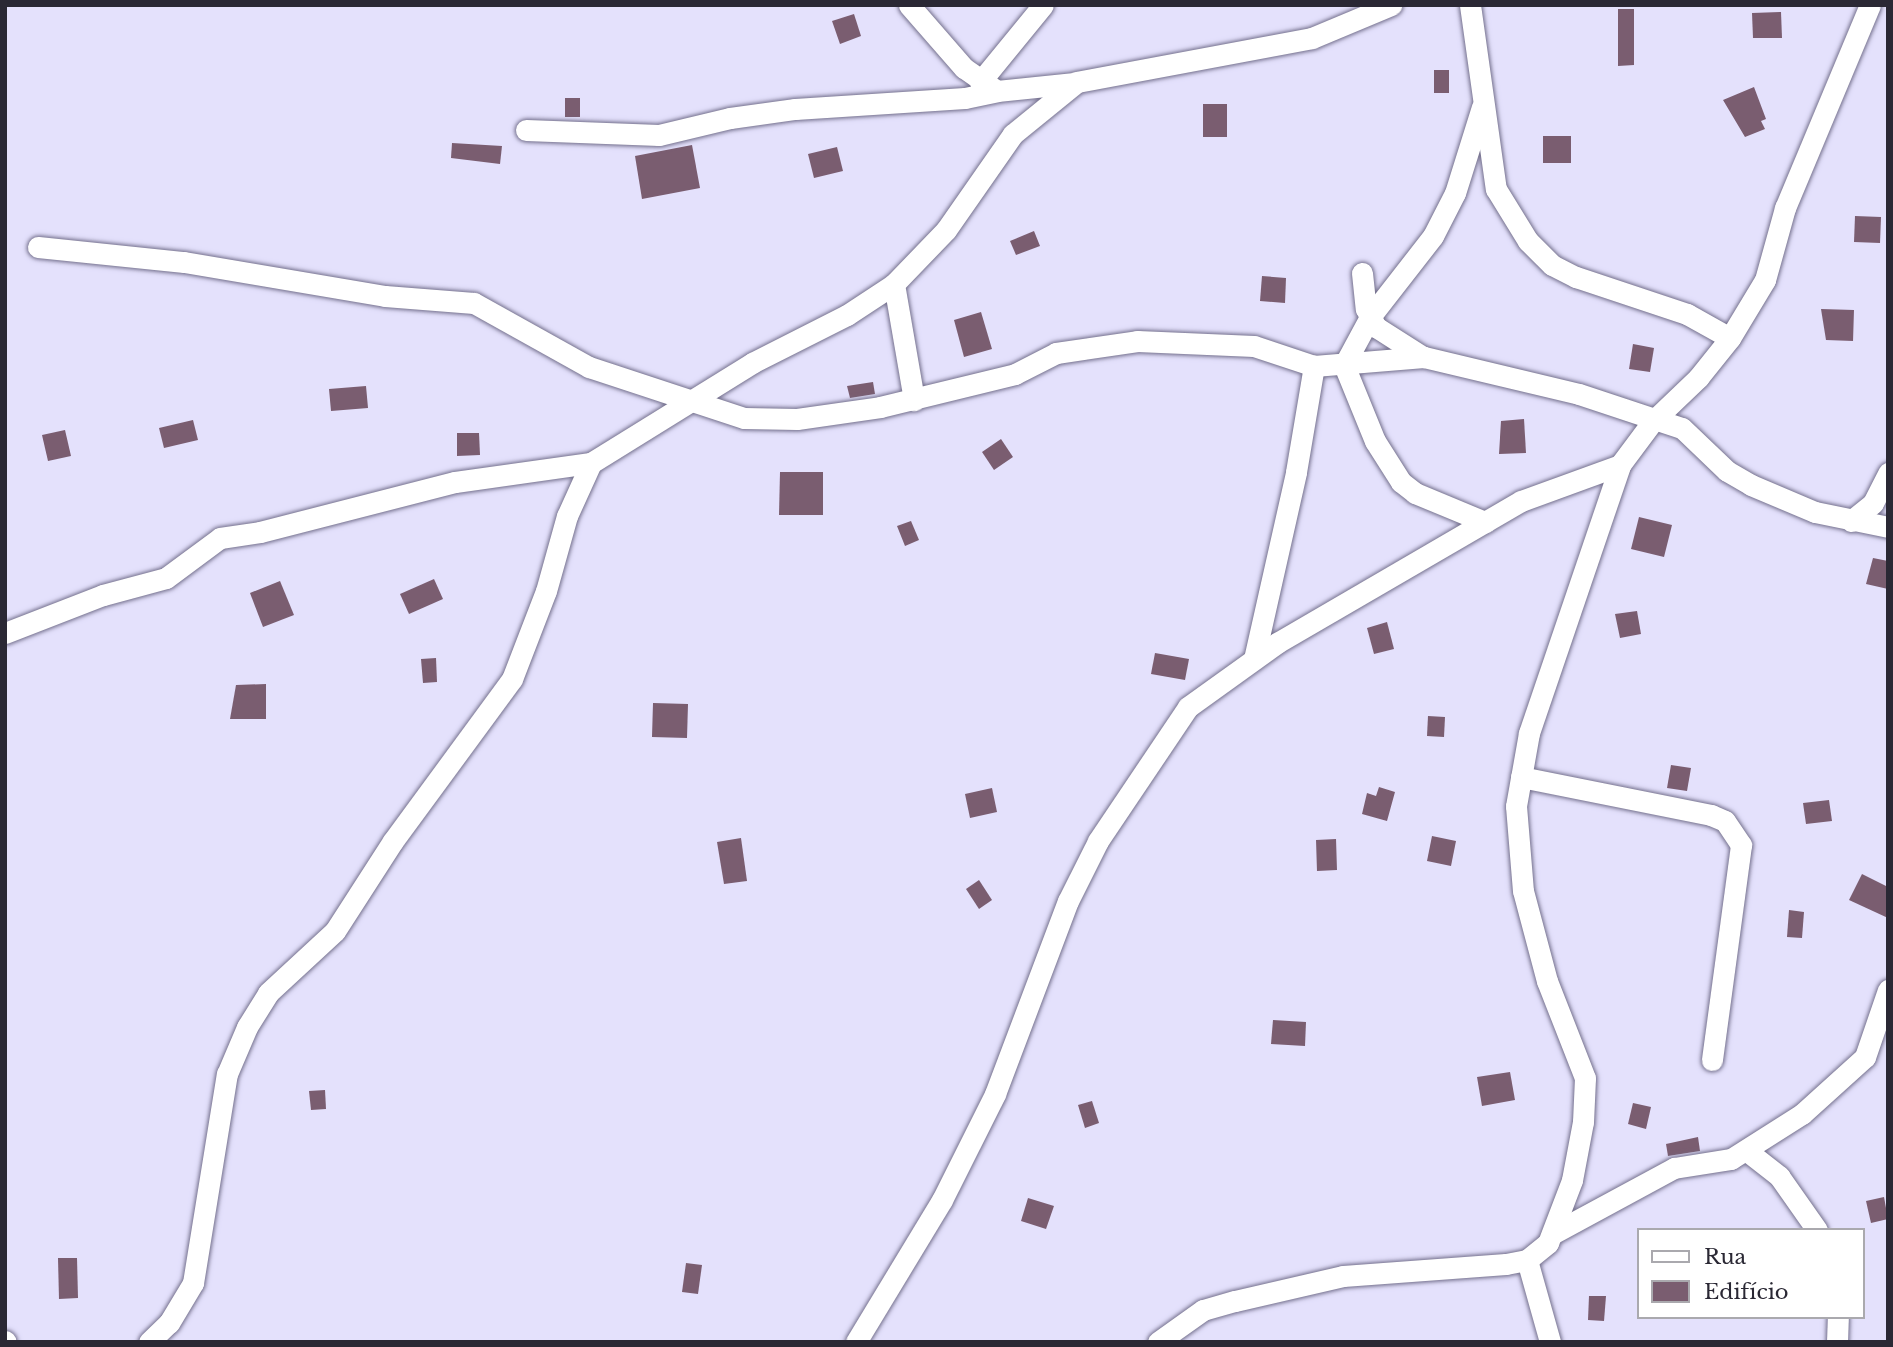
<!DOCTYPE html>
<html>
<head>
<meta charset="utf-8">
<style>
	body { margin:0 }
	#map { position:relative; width:1893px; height:1347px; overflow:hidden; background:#e4e1fc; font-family:"Libre Baskerville",serif }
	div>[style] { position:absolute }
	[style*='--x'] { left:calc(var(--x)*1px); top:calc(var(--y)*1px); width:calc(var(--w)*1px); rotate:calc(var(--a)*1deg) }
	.building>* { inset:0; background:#7a5d70 }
	.roads { filter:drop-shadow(0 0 2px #74708d) drop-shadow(0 0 2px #74708d) }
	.street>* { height:21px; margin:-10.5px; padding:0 10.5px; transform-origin:10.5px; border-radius:10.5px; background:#fff }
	span { translate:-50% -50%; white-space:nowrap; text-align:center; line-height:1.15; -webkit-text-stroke:7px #fff; paint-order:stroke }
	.frame { position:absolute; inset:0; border:7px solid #2a2834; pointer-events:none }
	.legend { position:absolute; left:1637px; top:1228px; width:228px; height:91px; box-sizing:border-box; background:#fff; border:2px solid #aaa9ae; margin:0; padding:9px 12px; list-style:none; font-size:21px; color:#2a2834 }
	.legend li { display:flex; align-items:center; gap:14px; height:35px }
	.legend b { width:35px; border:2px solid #aaa9ae }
</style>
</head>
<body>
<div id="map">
	<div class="building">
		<i style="clip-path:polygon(1618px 9px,1634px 9px,1634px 65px,1618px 66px)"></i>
		<i style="clip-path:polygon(1781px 12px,1782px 38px,1753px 38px,1752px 13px)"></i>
		<i style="clip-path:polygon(854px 14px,861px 36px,840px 44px,832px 21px)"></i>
		<i style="clip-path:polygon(1434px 70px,1449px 70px,1449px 93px,1434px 93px)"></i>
		<i style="clip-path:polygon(1754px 87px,1766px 119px,1761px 121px,1765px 129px,1745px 137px,1723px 100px)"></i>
		<i style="clip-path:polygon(565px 98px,580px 98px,580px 117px,565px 117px)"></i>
		<i style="clip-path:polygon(1203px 104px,1227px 104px,1227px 137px,1203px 137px)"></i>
		<i style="clip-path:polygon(1543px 136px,1571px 136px,1571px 163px,1543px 163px)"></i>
		<i style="clip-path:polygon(452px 143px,502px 146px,500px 164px,451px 158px)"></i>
		<i style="clip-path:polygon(692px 145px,700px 188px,642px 199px,635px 156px)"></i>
		<i style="clip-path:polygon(837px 147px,843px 171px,814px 178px,808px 154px)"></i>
		<i style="clip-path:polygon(1855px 216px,1881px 217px,1880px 243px,1854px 242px)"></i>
		<i style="clip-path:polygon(1034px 231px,1040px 246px,1016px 255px,1010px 241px)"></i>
		<i style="clip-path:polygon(1262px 276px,1286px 278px,1285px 303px,1260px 301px)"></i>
		<i style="clip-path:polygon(1821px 309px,1854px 310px,1853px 341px,1826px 340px)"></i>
		<i style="clip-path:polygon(981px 312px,992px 349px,964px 357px,954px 320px)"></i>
		<i style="clip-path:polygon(1633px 344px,1654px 348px,1650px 372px,1629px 369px)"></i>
		<i style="clip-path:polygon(873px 382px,875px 394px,850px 398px,847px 386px)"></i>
		<i style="clip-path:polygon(366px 386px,368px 408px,331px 411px,329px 389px)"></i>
		<i style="clip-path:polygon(1524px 419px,1526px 453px,1499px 454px,1501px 421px)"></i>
		<i style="clip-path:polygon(193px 420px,198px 440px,164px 448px,159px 428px)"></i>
		<i style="clip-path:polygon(65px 430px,71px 456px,48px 461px,42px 435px)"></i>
		<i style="clip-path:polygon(457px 433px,479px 433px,480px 455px,457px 456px)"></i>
		<i style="clip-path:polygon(1001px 439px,1013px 457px,994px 470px,982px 452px)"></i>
		<i style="clip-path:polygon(780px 472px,823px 472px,823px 515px,779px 515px)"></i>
		<i style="clip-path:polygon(1639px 517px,1672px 525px,1664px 557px,1631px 549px)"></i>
		<i style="clip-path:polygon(911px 521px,919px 540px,905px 546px,897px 526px)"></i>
		<i style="clip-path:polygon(1873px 558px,1888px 561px,1888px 589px,1866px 584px)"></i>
		<i style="clip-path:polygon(434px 579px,443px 599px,409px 614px,400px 594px)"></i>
		<i style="clip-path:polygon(280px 581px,294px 615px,263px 627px,250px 593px)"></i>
		<i style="clip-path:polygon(1637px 611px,1641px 634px,1620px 638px,1615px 614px)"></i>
		<i style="clip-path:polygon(1387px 622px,1394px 649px,1374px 654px,1367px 628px)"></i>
		<i style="clip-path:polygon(1155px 653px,1189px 659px,1185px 680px,1151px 674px)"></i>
		<i style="clip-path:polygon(436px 658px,437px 682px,423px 683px,421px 659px)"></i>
		<i style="clip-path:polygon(266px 684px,266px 719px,230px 719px,236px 685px)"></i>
		<i style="clip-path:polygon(653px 703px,688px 704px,687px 738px,652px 737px)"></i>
		<i style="clip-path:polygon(1428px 716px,1445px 717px,1444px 737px,1427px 736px)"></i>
		<i style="clip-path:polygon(1671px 765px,1691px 768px,1687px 791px,1667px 788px)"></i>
		<i style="clip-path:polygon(1379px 787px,1395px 792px,1387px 821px,1362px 814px,1367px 793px,1376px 796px)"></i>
		<i style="clip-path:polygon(992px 788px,997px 812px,970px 818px,965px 794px)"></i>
		<i style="clip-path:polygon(1829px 800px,1832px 821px,1806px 824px,1803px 803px)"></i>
		<i style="clip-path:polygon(1432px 836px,1456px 841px,1451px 866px,1427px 861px)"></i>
		<i style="clip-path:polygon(741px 838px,747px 881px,724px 884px,717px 842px)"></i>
		<i style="clip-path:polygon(1336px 839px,1337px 870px,1317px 871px,1316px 840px)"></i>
		<i style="clip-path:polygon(1862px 874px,1888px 887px,1888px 918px,1849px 900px)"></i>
		<i style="clip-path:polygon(979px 880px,992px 900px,979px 909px,966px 889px)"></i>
		<i style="clip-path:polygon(1789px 910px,1804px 912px,1802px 938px,1787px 937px)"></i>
		<i style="clip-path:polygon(1273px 1020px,1306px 1022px,1305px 1046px,1271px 1044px)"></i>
		<i style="clip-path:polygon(1510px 1072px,1515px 1100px,1482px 1106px,1477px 1077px)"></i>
		<i style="clip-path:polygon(325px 1090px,326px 1109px,311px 1110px,309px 1091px)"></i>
		<i style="clip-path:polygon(1092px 1101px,1099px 1123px,1085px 1128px,1078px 1105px)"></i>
		<i style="clip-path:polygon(1633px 1103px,1651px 1107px,1646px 1129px,1628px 1124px)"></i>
		<i style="clip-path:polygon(1698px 1137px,1700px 1151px,1668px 1156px,1666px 1144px)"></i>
		<i style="clip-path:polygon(1884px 1197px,1888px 1219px,1871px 1223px,1866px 1201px)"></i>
		<i style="clip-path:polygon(1028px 1198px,1054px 1206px,1046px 1229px,1021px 1221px)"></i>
		<i style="clip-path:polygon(58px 1258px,77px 1258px,78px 1298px,59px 1299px)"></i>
		<i style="clip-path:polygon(686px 1263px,702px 1265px,698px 1294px,682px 1292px)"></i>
		<i style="clip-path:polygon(1589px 1296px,1606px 1296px,1604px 1321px,1588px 1320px)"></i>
	</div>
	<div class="roads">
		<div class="street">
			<i style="--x:909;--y:5;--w:84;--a:48.9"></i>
			<i style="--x:964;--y:68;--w:40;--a:34.9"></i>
			<i style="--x:997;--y:91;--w:78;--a:-5.9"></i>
			<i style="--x:1470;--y:5;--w:186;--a:82"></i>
			<i style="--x:1496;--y:189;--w:61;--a:58.4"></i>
			<i style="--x:1528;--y:241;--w:34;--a:45"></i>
			<i style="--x:1552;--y:265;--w:27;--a:27"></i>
			<i style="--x:1576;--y:277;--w:117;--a:18.4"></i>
			<i style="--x:1687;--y:314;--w:49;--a:29.2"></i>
			<i style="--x:980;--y:82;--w:99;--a:-50.7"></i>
			<i style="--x:1482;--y:107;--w:90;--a:107.4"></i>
			<i style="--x:1455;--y:193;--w:48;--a:117.1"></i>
			<i style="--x:1433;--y:236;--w:103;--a:127.9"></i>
			<i style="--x:1370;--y:317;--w:55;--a:118.4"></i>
			<i style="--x:1344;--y:365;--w:82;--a:67.8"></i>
			<i style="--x:1375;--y:441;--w:49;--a:57.6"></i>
			<i style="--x:1401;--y:482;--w:18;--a:38"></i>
			<i style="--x:1415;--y:493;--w:76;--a:22.5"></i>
			<i style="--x:526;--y:130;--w:133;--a:2.2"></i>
			<i style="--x:659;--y:135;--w:73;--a:-13.5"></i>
			<i style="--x:730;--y:118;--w:66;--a:-7.9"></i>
			<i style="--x:795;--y:109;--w:170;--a:-3.7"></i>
			<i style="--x:965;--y:98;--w:33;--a:-12"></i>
			<i style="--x:38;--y:247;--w:147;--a:5.9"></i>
			<i style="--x:184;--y:262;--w:204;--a:9.6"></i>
			<i style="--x:385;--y:296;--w:89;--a:4.5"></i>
			<i style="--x:474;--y:303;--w:132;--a:29.1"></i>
			<i style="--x:589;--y:367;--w:163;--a:18.2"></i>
			<i style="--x:744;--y:418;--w:53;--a:1.1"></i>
			<i style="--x:797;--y:419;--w:84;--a:-8.2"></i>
			<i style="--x:880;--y:407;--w:139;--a:-13.7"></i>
			<i style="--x:1015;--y:374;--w:46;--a:-27.1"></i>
			<i style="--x:1056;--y:353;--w:82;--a:-8.4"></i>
			<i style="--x:1137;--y:341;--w:117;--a:2.4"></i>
			<i style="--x:1254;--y:346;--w:63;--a:18.4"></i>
			<i style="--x:1314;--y:366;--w:110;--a:-4.7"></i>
			<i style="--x:1424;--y:357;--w:159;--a:13.4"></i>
			<i style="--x:1579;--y:394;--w:108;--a:18.3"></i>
			<i style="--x:1682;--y:428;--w:62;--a:43.7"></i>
			<i style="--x:1727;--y:471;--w:28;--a:30"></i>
			<i style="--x:1751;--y:485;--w:69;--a:22.9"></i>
			<i style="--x:1815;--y:512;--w:75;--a:11.6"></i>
			<i style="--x:1362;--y:273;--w:36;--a:84"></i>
			<i style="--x:1366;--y:309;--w:21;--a:61"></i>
			<i style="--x:1376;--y:327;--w:56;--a:32.6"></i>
			<i style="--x:894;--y:284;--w:118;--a:80.2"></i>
			<i style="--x:1851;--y:521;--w:28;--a:-39"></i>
			<i style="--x:1873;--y:503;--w:34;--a:-63"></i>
			<i style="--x:5;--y:633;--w:105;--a:-21.2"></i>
			<i style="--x:103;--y:595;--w:65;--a:-15.1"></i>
			<i style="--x:166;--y:578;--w:67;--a:-36.5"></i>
			<i style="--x:220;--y:538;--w:40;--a:-8.5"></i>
			<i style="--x:260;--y:532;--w:201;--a:-14.4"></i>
			<i style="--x:455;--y:482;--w:137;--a:-8"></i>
			<i style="--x:1254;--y:659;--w:192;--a:-77.3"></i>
			<i style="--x:1296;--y:472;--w:108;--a:-80.4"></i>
			<i style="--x:1521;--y:777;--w:194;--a:11.3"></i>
			<i style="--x:1711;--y:815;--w:15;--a:23"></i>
			<i style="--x:1725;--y:821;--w:29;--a:56"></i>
			<i style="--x:1741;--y:845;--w:217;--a:97.7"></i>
			<i style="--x:1747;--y:1151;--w:41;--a:38"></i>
			<i style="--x:1779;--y:1176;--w:66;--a:54.9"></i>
			<i style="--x:1552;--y:1234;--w:139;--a:-28.4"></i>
			<i style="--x:1674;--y:1168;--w:58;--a:-9"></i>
			<i style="--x:1731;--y:1159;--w:84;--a:-32.4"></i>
			<i style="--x:1802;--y:1114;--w:85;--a:-42.1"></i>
			<i style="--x:1865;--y:1057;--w:71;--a:-71.1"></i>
			<i style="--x:1527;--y:1260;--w:85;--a:74.3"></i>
			<i style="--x:5;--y:1341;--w:1;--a:45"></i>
			<i style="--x:149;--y:1342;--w:28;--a:-44"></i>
			<i style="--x:169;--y:1323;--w:47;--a:-59"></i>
			<i style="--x:193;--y:1283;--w:212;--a:-80.8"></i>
			<i style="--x:227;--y:1074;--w:51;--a:-66.9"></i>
			<i style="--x:247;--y:1027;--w:40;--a:-58"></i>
			<i style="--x:268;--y:993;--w:91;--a:-42.8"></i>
			<i style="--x:335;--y:931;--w:107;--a:-57.2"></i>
			<i style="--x:393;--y:841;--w:201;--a:-53.7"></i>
			<i style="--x:512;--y:679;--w:94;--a:-68.9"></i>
			<i style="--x:546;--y:591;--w:78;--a:-74.4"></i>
			<i style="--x:567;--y:516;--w:58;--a:-65.6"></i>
			<i style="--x:591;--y:463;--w:190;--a:-31.8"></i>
			<i style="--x:752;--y:363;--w:106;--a:-26.8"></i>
			<i style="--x:847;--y:315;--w:56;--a:-33.4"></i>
			<i style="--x:894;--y:284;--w:75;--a:-46.1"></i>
			<i style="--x:946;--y:230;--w:117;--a:-55.1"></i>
			<i style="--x:1013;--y:134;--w:82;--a:-39.1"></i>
			<i style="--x:1077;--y:82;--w:239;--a:-10.6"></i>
			<i style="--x:1312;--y:38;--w:86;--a:-22.7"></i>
			<i style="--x:856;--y:1342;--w:166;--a:-58.8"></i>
			<i style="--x:942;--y:1200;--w:119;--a:-63.4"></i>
			<i style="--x:995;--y:1094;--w:206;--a:-69.3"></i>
			<i style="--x:1068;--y:901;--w:67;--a:-63.4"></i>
			<i style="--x:1098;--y:841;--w:161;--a:-56.1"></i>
			<i style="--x:1188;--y:707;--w:110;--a:-35.7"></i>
			<i style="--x:1277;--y:643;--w:282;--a:-30.2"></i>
			<i style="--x:1521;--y:501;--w:105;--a:-20"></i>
			<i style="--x:1158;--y:1342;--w:55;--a:-35.4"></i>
			<i style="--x:1203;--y:1310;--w:33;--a:-16"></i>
			<i style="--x:1235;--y:1301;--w:111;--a:-13"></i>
			<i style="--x:1343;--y:1276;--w:163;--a:-4.2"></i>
			<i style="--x:1506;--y:1264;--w:21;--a:-11"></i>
			<i style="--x:1527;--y:1260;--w:27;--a:-39"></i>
			<i style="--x:1548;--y:1243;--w:67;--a:-69.1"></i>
			<i style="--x:1572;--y:1180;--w:59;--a:-79.3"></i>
			<i style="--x:1583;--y:1122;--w:44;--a:-87.4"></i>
			<i style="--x:1585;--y:1078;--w:104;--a:-111.4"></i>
			<i style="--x:1547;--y:981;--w:93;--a:-104.9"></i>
			<i style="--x:1523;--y:891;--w:85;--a:-94.7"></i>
			<i style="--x:1516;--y:806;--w:74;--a:-79.9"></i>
			<i style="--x:1529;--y:733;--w:283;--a:-71.2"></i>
			<i style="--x:1620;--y:465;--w:54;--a:-53.3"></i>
			<i style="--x:1652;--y:422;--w:64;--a:-43.7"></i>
			<i style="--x:1698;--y:378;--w:51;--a:-51.3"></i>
			<i style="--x:1730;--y:338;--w:68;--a:-58.9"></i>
			<i style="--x:1765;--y:280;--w:75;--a:-74.5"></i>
			<i style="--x:1785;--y:208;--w:220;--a:-67.3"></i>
			<i style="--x:1837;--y:1342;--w:25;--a:-88"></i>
		</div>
	</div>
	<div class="frame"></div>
	<ul class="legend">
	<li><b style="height:9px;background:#fff"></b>Rua</li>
	<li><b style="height:19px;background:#7a5d70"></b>Edifício</li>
	</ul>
</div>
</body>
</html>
